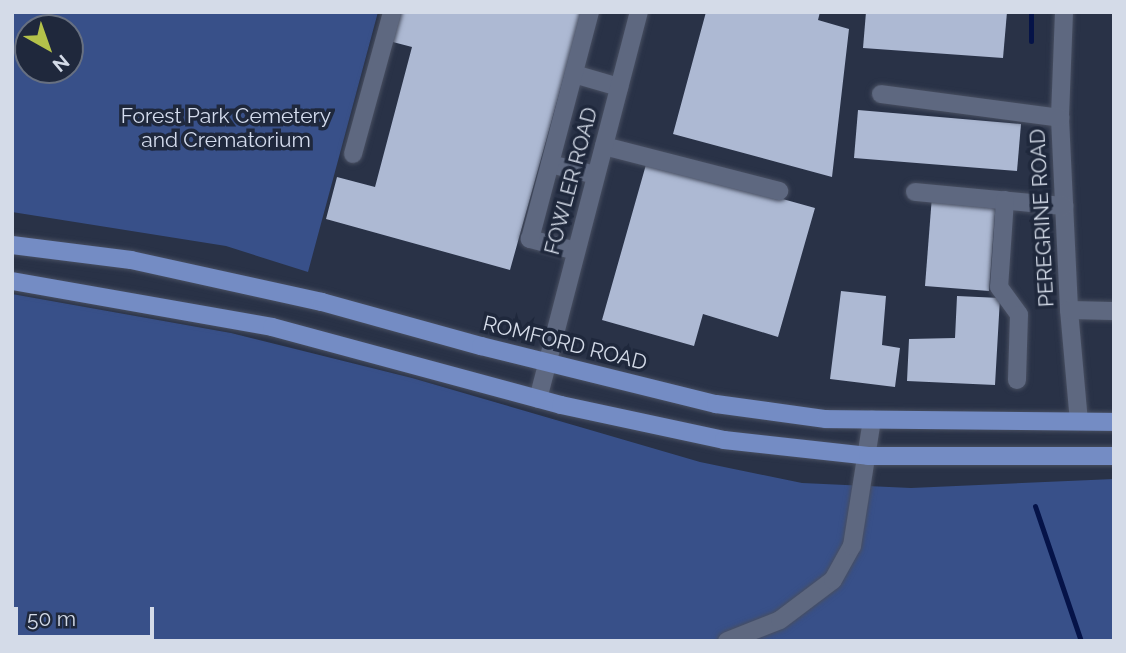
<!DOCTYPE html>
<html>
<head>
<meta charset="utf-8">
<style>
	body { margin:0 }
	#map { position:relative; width:1126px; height:653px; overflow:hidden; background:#293247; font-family:Raleway,sans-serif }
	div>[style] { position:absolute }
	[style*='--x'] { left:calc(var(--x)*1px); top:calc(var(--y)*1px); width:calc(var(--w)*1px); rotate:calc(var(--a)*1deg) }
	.green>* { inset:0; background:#385089 }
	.stream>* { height:5px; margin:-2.5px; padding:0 2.5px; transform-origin:2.5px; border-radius:2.5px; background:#051348 }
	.building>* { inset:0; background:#adb9d3 }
	.roads { filter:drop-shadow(0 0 2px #484f61) drop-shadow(0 0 2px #484f61) }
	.minor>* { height:18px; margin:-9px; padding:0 9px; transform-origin:9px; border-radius:9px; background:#5e6880 }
	.major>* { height:18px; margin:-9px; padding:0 9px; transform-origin:9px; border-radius:9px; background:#748cc4 }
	span { translate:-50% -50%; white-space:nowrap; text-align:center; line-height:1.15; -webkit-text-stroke:7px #1f283c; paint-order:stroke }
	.park-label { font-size:21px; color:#d4dcee }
	.street-label { font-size:21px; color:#d4dbe8 }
	.frame { position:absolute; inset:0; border:14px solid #d4dbe8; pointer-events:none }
	.north { position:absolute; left:14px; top:14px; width:70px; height:70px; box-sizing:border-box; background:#1f283c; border:2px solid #677081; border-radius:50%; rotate:140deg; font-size:19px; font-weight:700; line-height:28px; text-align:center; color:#d4dbe8 }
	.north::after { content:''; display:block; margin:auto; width:24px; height:32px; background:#b4c24a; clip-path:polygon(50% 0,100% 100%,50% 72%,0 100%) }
	.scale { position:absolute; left:14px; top:607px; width:140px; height:32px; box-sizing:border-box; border:4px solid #d4dbe8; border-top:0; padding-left:9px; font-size:21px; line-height:24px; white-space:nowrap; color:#d4dbe8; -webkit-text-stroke:5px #1f283c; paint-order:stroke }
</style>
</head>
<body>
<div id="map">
	<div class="green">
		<i style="clip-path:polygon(evenodd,12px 12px,378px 12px,308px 272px,226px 246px,12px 212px,12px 12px,28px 28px,70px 28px,70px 70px,28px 70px,28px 28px)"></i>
		<i style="clip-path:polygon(12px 294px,231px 333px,412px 378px,700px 462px,802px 483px,911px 488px,1114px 479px,1114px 641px,12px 641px)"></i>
	</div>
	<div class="stream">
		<i style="--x:1031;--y:41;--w:29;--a:-90"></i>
		<i style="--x:1035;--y:506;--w:143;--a:71.2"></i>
	</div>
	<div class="building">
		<i style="clip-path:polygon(397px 12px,582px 12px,510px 270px,326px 219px,337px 177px,375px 187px,412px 47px,389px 41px)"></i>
		<i style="clip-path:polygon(706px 12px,820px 12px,818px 20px,849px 29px,832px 177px,673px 134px)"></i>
		<i style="clip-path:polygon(866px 12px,1007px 12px,1003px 58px,863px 48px)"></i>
		<i style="clip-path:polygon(858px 110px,1021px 124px,1017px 171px,854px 158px)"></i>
		<i style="clip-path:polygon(647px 161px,815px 208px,778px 337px,703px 314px,694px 346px,602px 320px)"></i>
		<i style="clip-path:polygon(932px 196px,996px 201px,989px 291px,925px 286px)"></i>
		<i style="clip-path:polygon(841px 291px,886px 296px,882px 345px,900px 348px,895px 387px,830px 379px)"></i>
		<i style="clip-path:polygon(957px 296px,1000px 298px,995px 385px,907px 381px,909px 339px,955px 338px)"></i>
	</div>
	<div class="roads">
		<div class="minor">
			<i style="--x:1064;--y:12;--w:106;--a:92.2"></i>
			<i style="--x:1060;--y:118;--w:192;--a:87.3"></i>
			<i style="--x:1069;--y:310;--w:111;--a:84.9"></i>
			<i style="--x:574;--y:74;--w:47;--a:16.1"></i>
			<i style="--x:881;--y:94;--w:181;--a:7.6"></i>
			<i style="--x:604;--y:146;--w:181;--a:14.4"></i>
			<i style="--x:353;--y:154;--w:147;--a:-74.6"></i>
			<i style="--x:550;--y:164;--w:47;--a:13.4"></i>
			<i style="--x:915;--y:192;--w:150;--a:5.4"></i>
			<i style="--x:1005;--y:200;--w:87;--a:93.9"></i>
			<i style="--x:999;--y:287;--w:34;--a:54"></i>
			<i style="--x:1019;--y:315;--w:65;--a:91.8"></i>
			<i style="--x:576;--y:251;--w:48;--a:-165.4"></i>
			<i style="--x:530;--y:239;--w:235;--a:-75.2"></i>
			<i style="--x:1069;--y:310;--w:45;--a:1.3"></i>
			<i style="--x:538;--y:399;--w:400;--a:-75.4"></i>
			<i style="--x:727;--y:641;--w:57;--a:-21.6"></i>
			<i style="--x:780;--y:620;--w:66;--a:-37"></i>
			<i style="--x:833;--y:580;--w:39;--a:-61"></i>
			<i style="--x:852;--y:546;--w:128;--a:-81"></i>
		</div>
		<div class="major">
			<i style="--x:12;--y:245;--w:120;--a:7.2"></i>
			<i style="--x:131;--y:260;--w:196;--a:12.4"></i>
			<i style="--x:322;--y:302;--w:165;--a:15.5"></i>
			<i style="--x:481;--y:346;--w:242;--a:13.9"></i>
			<i style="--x:716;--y:404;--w:111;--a:7.8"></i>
			<i style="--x:826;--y:419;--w:288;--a:0.6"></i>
			<i style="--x:12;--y:281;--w:264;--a:10"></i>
			<i style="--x:272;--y:327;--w:299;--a:15.1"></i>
			<i style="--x:561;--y:405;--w:167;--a:12.1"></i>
			<i style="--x:724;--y:440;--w:145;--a:6.3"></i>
			<i style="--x:868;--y:456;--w:246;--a:0"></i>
		</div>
	</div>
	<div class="park-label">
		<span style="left:226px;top:128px">Forest Park Cemetery<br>and Crematorium</span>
	</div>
	<div class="street-label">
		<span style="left:571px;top:181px;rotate:-75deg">FOWLER ROAD</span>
		<span style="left:1042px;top:218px;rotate:-93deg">PEREGRINE ROAD</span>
		<span style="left:565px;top:343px;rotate:14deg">ROMFORD ROAD</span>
	</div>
	<div class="frame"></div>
	<div class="north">N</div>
	<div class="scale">50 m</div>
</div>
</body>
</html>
